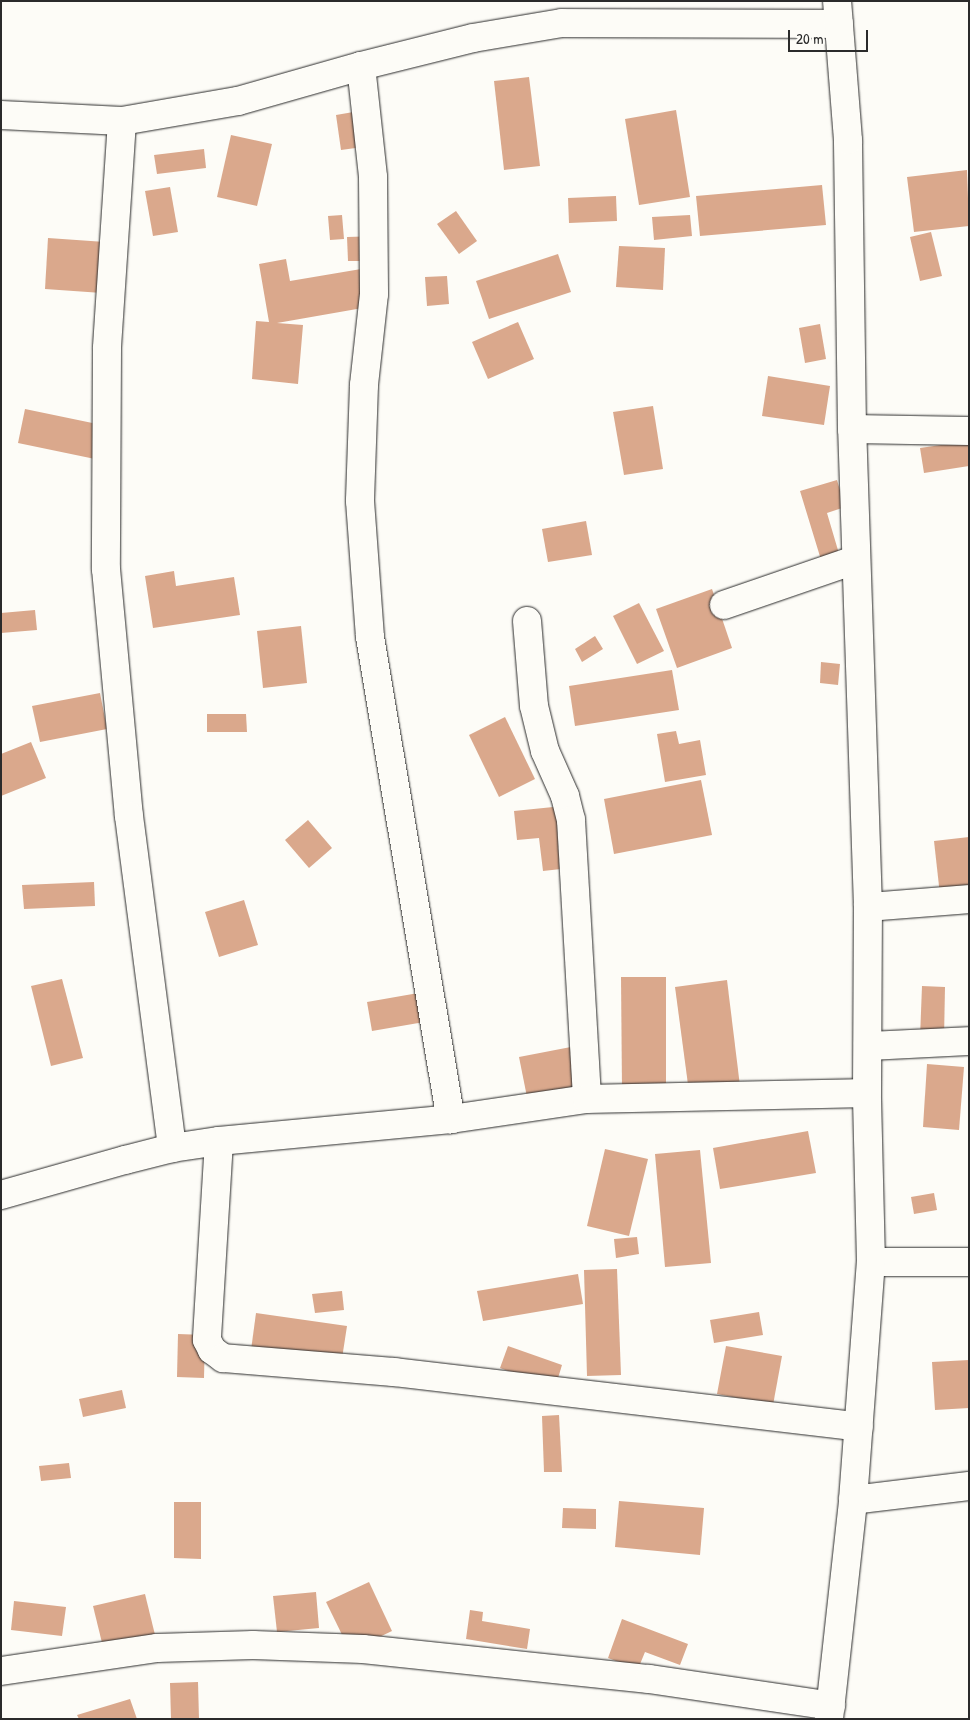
<!DOCTYPE html>
<html>
<head>
<meta charset="utf-8">
<style>
	body { margin:0 }
	#map { position:relative; width:970px; height:1720px; overflow:hidden; background:#fdfcf7; font-family:"Patrick Hand",sans-serif }
	div>[style] { position:absolute }
	[style*='--x'] { left:calc(var(--x)*1px); top:calc(var(--y)*1px); width:calc(var(--w)*1px); rotate:calc(var(--a)*1deg) }
	.building>* { inset:0; background:#daa88c }
	.roads { filter:drop-shadow(0 0 1px #2b2b2b) drop-shadow(0 0 1px #2b2b2b) }
	.street>* { height:28px; margin:-14px; padding:0 14px; transform-origin:14px; border-radius:14px; background:#fdfcf7 }
	.secondary>* { height:28px; margin:-14px; padding:0 14px; transform-origin:14px; border-radius:14px; background:#fdfcf7 }
	span { translate:-50% -50%; white-space:nowrap; text-align:center; line-height:1.15; -webkit-text-stroke:5px #fdfcf7; paint-order:stroke }
	.frame { position:absolute; inset:0; border:2px solid #2b2b2b; pointer-events:none }
	.scale { position:absolute; left:788px; top:30px; width:80px; height:22px; box-sizing:border-box; border:2px solid #2b2b2b; border-top:0; padding-left:6px; font-size:15px; line-height:18px; white-space:nowrap; color:#2b2b2b; -webkit-text-stroke:4px #fdfcf7; paint-order:stroke }
</style>
</head>
<body>
<div id="map">
	<div class="building">
		<i style="clip-path:polygon(529px 77px,540px 166px,504px 170px,494px 81px)"></i>
		<i style="clip-path:polygon(365px 110px,370px 146px,341px 150px,336px 115px)"></i>
		<i style="clip-path:polygon(676px 110px,690px 197px,639px 205px,625px 119px)"></i>
		<i style="clip-path:polygon(231px 135px,272px 144px,257px 206px,217px 197px)"></i>
		<i style="clip-path:polygon(204px 149px,206px 168px,157px 174px,154px 155px)"></i>
		<i style="clip-path:polygon(967px 170px,969px 226px,914px 232px,907px 177px)"></i>
		<i style="clip-path:polygon(822px 185px,826px 225px,700px 236px,696px 196px)"></i>
		<i style="clip-path:polygon(170px 187px,178px 232px,153px 236px,145px 191px)"></i>
		<i style="clip-path:polygon(616px 196px,617px 221px,569px 223px,568px 198px)"></i>
		<i style="clip-path:polygon(456px 211px,477px 241px,459px 254px,437px 224px)"></i>
		<i style="clip-path:polygon(342px 215px,344px 239px,330px 240px,328px 216px)"></i>
		<i style="clip-path:polygon(690px 215px,692px 236px,654px 240px,652px 217px)"></i>
		<i style="clip-path:polygon(931px 232px,942px 276px,920px 281px,910px 237px)"></i>
		<i style="clip-path:polygon(380px 236px,381px 261px,348px 261px,347px 237px)"></i>
		<i style="clip-path:polygon(48px 238px,105px 242px,102px 293px,45px 289px)"></i>
		<i style="clip-path:polygon(619px 246px,665px 248px,663px 290px,616px 287px)"></i>
		<i style="clip-path:polygon(558px 254px,571px 292px,489px 319px,476px 281px)"></i>
		<i style="clip-path:polygon(286px 259px,290px 281px,367px 268px,374px 306px,277px 323px,303px 325px,298px 384px,252px 379px,256px 321px,269px 322px,259px 264px)"></i>
		<i style="clip-path:polygon(447px 276px,449px 304px,427px 306px,425px 277px)"></i>
		<i style="clip-path:polygon(518px 322px,534px 359px,488px 379px,472px 342px)"></i>
		<i style="clip-path:polygon(820px 324px,826px 359px,805px 363px,799px 328px)"></i>
		<i style="clip-path:polygon(768px 376px,830px 386px,824px 425px,762px 416px)"></i>
		<i style="clip-path:polygon(653px 406px,663px 469px,624px 475px,613px 412px)"></i>
		<i style="clip-path:polygon(25px 409px,102px 425px,95px 459px,18px 443px)"></i>
		<i style="clip-path:polygon(969px 441px,969px 466px,924px 473px,920px 448px)"></i>
		<i style="clip-path:polygon(837px 480px,845px 507px,827px 513px,840px 557px,822px 563px,800px 491px)"></i>
		<i style="clip-path:polygon(586px 521px,592px 555px,548px 562px,542px 529px)"></i>
		<i style="clip-path:polygon(174px 571px,176px 586px,234px 577px,240px 615px,153px 628px,145px 576px)"></i>
		<i style="clip-path:polygon(712px 589px,732px 648px,677px 668px,656px 609px)"></i>
		<i style="clip-path:polygon(639px 603px,664px 651px,637px 664px,613px 616px)"></i>
		<i style="clip-path:polygon(35px 610px,37px 630px,1px 633px,1px 613px)"></i>
		<i style="clip-path:polygon(301px 626px,307px 683px,263px 688px,257px 631px)"></i>
		<i style="clip-path:polygon(595px 636px,603px 649px,582px 662px,575px 649px)"></i>
		<i style="clip-path:polygon(821px 662px,840px 664px,838px 685px,820px 683px)"></i>
		<i style="clip-path:polygon(672px 670px,679px 710px,575px 726px,569px 686px)"></i>
		<i style="clip-path:polygon(100px 693px,107px 729px,40px 742px,32px 706px)"></i>
		<i style="clip-path:polygon(207px 714px,246px 714px,247px 732px,207px 732px)"></i>
		<i style="clip-path:polygon(505px 717px,535px 779px,499px 797px,469px 735px)"></i>
		<i style="clip-path:polygon(676px 731px,679px 744px,700px 740px,706px 775px,665px 782px,657px 734px)"></i>
		<i style="clip-path:polygon(31px 742px,46px 778px,1px 796px,1px 754px)"></i>
		<i style="clip-path:polygon(701px 780px,712px 835px,614px 854px,604px 799px)"></i>
		<i style="clip-path:polygon(563px 806px,570px 868px,543px 871px,539px 838px,517px 840px,514px 811px)"></i>
		<i style="clip-path:polygon(308px 820px,332px 848px,309px 868px,285px 840px)"></i>
		<i style="clip-path:polygon(969px 837px,969px 901px,941px 904px,934px 841px)"></i>
		<i style="clip-path:polygon(94px 882px,95px 906px,24px 909px,22px 885px)"></i>
		<i style="clip-path:polygon(244px 900px,258px 945px,219px 957px,205px 912px)"></i>
		<i style="clip-path:polygon(621px 977px,666px 977px,666px 1089px,622px 1089px)"></i>
		<i style="clip-path:polygon(62px 979px,83px 1058px,51px 1066px,31px 986px)"></i>
		<i style="clip-path:polygon(727px 980px,740px 1086px,689px 1092px,675px 987px)"></i>
		<i style="clip-path:polygon(922px 986px,945px 987px,944px 1039px,920px 1038px)"></i>
		<i style="clip-path:polygon(424px 992px,430px 1021px,372px 1031px,367px 1002px)"></i>
		<i style="clip-path:polygon(576px 1046px,585px 1090px,528px 1102px,519px 1057px)"></i>
		<i style="clip-path:polygon(927px 1064px,964px 1067px,959px 1130px,923px 1127px)"></i>
		<i style="clip-path:polygon(808px 1131px,816px 1173px,720px 1189px,713px 1148px)"></i>
		<i style="clip-path:polygon(605px 1149px,648px 1159px,629px 1236px,587px 1226px)"></i>
		<i style="clip-path:polygon(700px 1150px,711px 1263px,665px 1267px,655px 1154px)"></i>
		<i style="clip-path:polygon(934px 1193px,937px 1210px,914px 1214px,911px 1197px)"></i>
		<i style="clip-path:polygon(637px 1237px,639px 1254px,616px 1258px,614px 1239px)"></i>
		<i style="clip-path:polygon(617px 1269px,621px 1375px,587px 1376px,584px 1270px)"></i>
		<i style="clip-path:polygon(578px 1274px,583px 1304px,483px 1321px,477px 1291px)"></i>
		<i style="clip-path:polygon(342px 1291px,344px 1310px,315px 1313px,312px 1294px)"></i>
		<i style="clip-path:polygon(759px 1312px,763px 1335px,714px 1343px,710px 1320px)"></i>
		<i style="clip-path:polygon(256px 1313px,347px 1326px,339px 1378px,249px 1365px)"></i>
		<i style="clip-path:polygon(178px 1334px,205px 1335px,204px 1378px,177px 1377px)"></i>
		<i style="clip-path:polygon(508px 1346px,562px 1365px,555px 1388px,500px 1368px)"></i>
		<i style="clip-path:polygon(726px 1346px,782px 1356px,773px 1405px,717px 1394px)"></i>
		<i style="clip-path:polygon(969px 1360px,969px 1408px,935px 1410px,932px 1362px)"></i>
		<i style="clip-path:polygon(122px 1390px,126px 1408px,83px 1417px,79px 1399px)"></i>
		<i style="clip-path:polygon(559px 1415px,562px 1472px,544px 1472px,542px 1416px)"></i>
		<i style="clip-path:polygon(69px 1463px,71px 1478px,41px 1481px,39px 1466px)"></i>
		<i style="clip-path:polygon(619px 1501px,704px 1508px,700px 1555px,615px 1547px)"></i>
		<i style="clip-path:polygon(174px 1502px,201px 1502px,201px 1559px,174px 1558px)"></i>
		<i style="clip-path:polygon(563px 1508px,596px 1509px,596px 1529px,562px 1528px)"></i>
		<i style="clip-path:polygon(369px 1582px,392px 1631px,350px 1651px,326px 1602px)"></i>
		<i style="clip-path:polygon(316px 1592px,319px 1628px,277px 1632px,273px 1596px)"></i>
		<i style="clip-path:polygon(145px 1594px,156px 1639px,104px 1651px,93px 1606px)"></i>
		<i style="clip-path:polygon(14px 1601px,66px 1607px,62px 1636px,11px 1630px)"></i>
		<i style="clip-path:polygon(470px 1610px,483px 1612px,482px 1621px,530px 1629px,527px 1649px,466px 1639px)"></i>
		<i style="clip-path:polygon(622px 1619px,688px 1644px,680px 1665px,645px 1652px,638px 1669px,608px 1658px)"></i>
		<i style="clip-path:polygon(198px 1682px,199px 1719px,171px 1719px,170px 1683px)"></i>
		<i style="clip-path:polygon(130px 1699px,137px 1719px,79px 1719px,77px 1715px)"></i>
	</div>
	<div class="roads">
		<div class="street">
			<i style="--x:361;--y:66;--w:112;--a:83.8"></i>
			<i style="--x:373;--y:177;--w:117;--a:89.5"></i>
			<i style="--x:374;--y:294;--w:92;--a:96.3"></i>
			<i style="--x:364;--y:385;--w:116;--a:92"></i>
			<i style="--x:360;--y:501;--w:136;--a:85.8"></i>
			<i style="--x:370;--y:637;--w:489;--a:80.5"></i>
			<i style="--x:1;--y:115;--w:121;--a:2.8"></i>
			<i style="--x:122;--y:121;--w:118;--a:-9.8"></i>
			<i style="--x:238;--y:101;--w:128;--a:-15.9"></i>
			<i style="--x:361;--y:66;--w:115;--a:-14"></i>
			<i style="--x:473;--y:38;--w:90;--a:-9.6"></i>
			<i style="--x:562;--y:23;--w:277;--a:0.2"></i>
			<i style="--x:122;--y:121;--w:228;--a:93.8"></i>
			<i style="--x:107;--y:349;--w:220;--a:90.3"></i>
			<i style="--x:106;--y:569;--w:248;--a:84.7"></i>
			<i style="--x:129;--y:816;--w:335;--a:82.6"></i>
			<i style="--x:852;--y:429;--w:117;--a:1"></i>
			<i style="--x:724;--y:605;--w:139;--a:-19"></i>
			<i style="--x:527;--y:621;--w:85;--a:85.3"></i>
			<i style="--x:534;--y:706;--w:46;--a:76.3"></i>
			<i style="--x:545;--y:751;--w:49;--a:66"></i>
			<i style="--x:565;--y:796;--w:25;--a:76"></i>
			<i style="--x:571;--y:820;--w:279;--a:86.7"></i>
			<i style="--x:868;--y:907;--w:101;--a:-4.5"></i>
			<i style="--x:868;--y:1046;--w:101;--a:-2.8"></i>
			<i style="--x:219;--y:1141;--w:199;--a:93.5"></i>
			<i style="--x:207;--y:1340;--w:11;--a:63"></i>
			<i style="--x:212;--y:1350;--w:14;--a:36"></i>
			<i style="--x:223;--y:1358;--w:172;--a:4.7"></i>
			<i style="--x:394;--y:1372;--w:468;--a:6.7"></i>
			<i style="--x:1;--y:1195;--w:129;--a:-15.8"></i>
			<i style="--x:125;--y:1160;--w:49;--a:-14.3"></i>
			<i style="--x:172;--y:1148;--w:48;--a:-8.5"></i>
			<i style="--x:219;--y:1141;--w:233;--a:-5.4"></i>
			<i style="--x:451;--y:1119;--w:137;--a:-8.4"></i>
			<i style="--x:587;--y:1099;--w:280;--a:-1.2"></i>
			<i style="--x:871;--y:1262;--w:98;--a:0"></i>
			<i style="--x:853;--y:1500;--w:117;--a:-6.9"></i>
			<i style="--x:1;--y:1671;--w:158;--a:-8.4"></i>
			<i style="--x:157;--y:1648;--w:96;--a:-1.8"></i>
			<i style="--x:253;--y:1645;--w:110;--a:2.1"></i>
			<i style="--x:363;--y:1649;--w:288;--a:6"></i>
			<i style="--x:649;--y:1679;--w:184;--a:8.4"></i>
		</div>
		<div class="secondary">
			<i style="--x:829;--y:1719;--w:220;--a:-83.7"></i>
			<i style="--x:853;--y:1500;--w:239;--a:-85.7"></i>
			<i style="--x:871;--y:1262;--w:169;--a:-91.4"></i>
			<i style="--x:867;--y:1093;--w:186;--a:-89.7"></i>
			<i style="--x:868;--y:907;--w:478;--a:-91.9"></i>
			<i style="--x:852;--y:429;--w:289;--a:-90.8"></i>
			<i style="--x:848;--y:140;--w:139;--a:-94.5"></i>
		</div>
	</div>
	<div class="frame"></div>
	<div class="scale">20 m</div>
</div>
</body>
</html>
